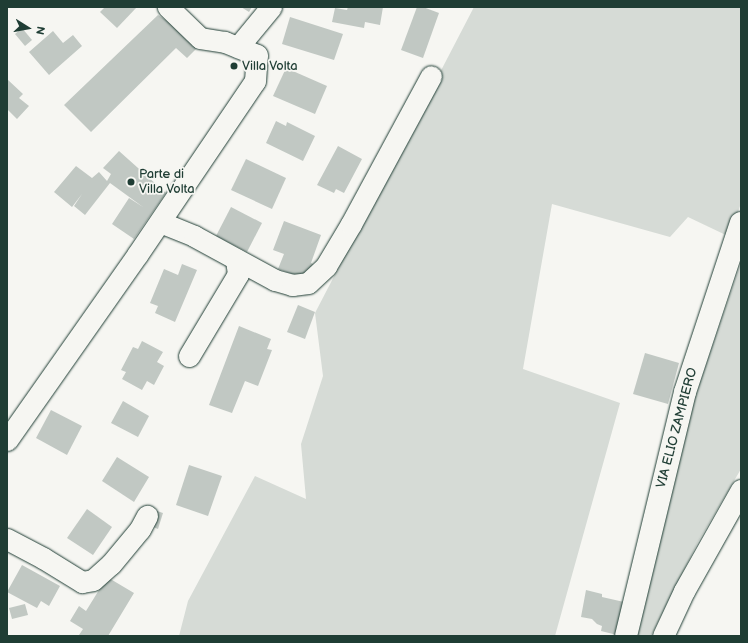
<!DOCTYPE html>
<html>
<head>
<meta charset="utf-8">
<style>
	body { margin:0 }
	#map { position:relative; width:748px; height:643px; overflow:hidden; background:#f6f6f2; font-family:"Balsamiq Sans",sans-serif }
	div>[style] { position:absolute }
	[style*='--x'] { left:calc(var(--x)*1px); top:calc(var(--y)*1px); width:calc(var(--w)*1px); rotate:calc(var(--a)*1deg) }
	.green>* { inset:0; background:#d6dbd6 }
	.building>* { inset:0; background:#c1c8c3 }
	.roads { filter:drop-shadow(0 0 1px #1f3d34) drop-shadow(0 0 1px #1f3d34) }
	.street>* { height:21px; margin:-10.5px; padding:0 10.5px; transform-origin:10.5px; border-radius:10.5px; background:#f6f6f2 }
	.secondary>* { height:22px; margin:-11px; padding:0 11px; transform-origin:11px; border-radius:11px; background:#f6f6f2 }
	.dots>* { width:11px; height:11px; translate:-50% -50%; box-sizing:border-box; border:2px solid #f6f6f2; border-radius:50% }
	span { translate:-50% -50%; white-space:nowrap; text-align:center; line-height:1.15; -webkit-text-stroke:3.5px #f6f6f2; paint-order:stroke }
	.poi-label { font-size:13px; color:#1f3d34 }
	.left { translate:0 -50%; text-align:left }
	.street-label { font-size:13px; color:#1f3d34 }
	.frame { position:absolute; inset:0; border:8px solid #1f3d34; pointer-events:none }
	.north { position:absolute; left:8px; top:8px; width:40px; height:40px; -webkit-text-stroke:3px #f6f6f2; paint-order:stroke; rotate:101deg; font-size:11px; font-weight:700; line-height:16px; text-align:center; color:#1f3d34 }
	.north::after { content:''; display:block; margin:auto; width:14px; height:18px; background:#1f3d34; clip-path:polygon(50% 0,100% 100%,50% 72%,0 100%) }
</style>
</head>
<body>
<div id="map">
	<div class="green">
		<i style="clip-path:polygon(474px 7px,741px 7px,741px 203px,730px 237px,688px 217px,670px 237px,552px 204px,523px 369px,620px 403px,555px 636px,179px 636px,188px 601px,255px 476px,306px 499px,301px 444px,323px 376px,315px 313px)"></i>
		<i style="clip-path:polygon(741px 262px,741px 469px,698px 542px,651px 636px,632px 636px,685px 427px)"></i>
	</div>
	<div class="building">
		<i style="clip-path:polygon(105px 7px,137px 7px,117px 28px,100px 12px)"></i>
		<i style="clip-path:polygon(241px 7px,252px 7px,249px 12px)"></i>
		<i style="clip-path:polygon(348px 7px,383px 7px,380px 25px,365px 22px,364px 28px,332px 22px,335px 8px,347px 10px)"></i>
		<i style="clip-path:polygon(417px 7px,423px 7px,439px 13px,423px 58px,401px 50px)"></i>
		<i style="clip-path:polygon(158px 15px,201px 44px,187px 58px,176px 48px,91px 132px,64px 105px)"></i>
		<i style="clip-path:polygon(290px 17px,343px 34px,334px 60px,282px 44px)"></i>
		<i style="clip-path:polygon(22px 28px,32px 40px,25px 46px,15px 34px)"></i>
		<i style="clip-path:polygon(53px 31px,63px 43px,73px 35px,82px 46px,49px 75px,29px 52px)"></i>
		<i style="clip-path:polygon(286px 68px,327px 86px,315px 114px,273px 96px)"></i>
		<i style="clip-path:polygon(7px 79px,23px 94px,19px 98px,29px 106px,17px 119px,7px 109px)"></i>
		<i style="clip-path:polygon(276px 121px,286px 126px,287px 122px,315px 136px,303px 161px,266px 143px)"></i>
		<i style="clip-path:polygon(338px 146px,362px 159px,344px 193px,336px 189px,334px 193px,317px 185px)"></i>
		<i style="clip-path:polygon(119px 151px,166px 193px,134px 239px,112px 224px,129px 198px,143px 207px,110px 183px,85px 215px,74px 206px,82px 194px,72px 207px,54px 192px,76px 166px,92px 178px,99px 172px,107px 181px,111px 174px,103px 168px)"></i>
		<i style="clip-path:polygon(246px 159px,286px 178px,272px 209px,231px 190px)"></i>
		<i style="clip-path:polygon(231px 207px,262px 223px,247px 252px,216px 236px)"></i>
		<i style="clip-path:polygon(284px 221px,321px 235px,311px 263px,315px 265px,309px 280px,278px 269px,284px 254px,273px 250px)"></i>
		<i style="clip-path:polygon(182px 264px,197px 270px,175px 322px,155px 313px,158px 306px,150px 303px,164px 269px,178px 275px)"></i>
		<i style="clip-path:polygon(298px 305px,315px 312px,305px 339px,287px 332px)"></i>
		<i style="clip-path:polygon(239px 326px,271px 339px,267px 349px,272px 350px,258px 386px,245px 381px,232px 413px,209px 405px)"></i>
		<i style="clip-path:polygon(142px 341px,163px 352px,157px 362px,164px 366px,154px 385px,147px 381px,142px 390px,122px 379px,126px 372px,121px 370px,133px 347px,138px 349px)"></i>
		<i style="clip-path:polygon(645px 353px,679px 363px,668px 404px,633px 394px)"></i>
		<i style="clip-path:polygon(123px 401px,149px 416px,138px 437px,111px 423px)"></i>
		<i style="clip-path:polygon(51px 410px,82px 426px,67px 455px,36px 438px)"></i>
		<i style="clip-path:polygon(117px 457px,149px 477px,134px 502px,102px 481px)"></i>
		<i style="clip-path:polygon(189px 465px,222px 476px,208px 516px,176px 505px)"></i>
		<i style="clip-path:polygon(87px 509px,112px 527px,93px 555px,67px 538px)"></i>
		<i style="clip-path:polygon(154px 510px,163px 513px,158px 529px,148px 525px)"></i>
		<i style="clip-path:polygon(22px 565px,60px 586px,49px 606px,41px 601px,37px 608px,7px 592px)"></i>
		<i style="clip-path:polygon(107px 577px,134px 593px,108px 636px,81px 636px,79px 635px,83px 629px,70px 621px,79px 606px,86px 611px)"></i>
		<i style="clip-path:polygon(586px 590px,602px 594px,602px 597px,624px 602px,617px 635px,601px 631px,602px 626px,597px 624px,592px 619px,581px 617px)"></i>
		<i style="clip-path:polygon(25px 604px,28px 615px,12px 619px,9px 608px)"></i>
	</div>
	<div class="roads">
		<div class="street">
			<i style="--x:238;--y:47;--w:52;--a:-50.5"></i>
			<i style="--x:160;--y:222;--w:37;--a:22"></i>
			<i style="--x:194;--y:236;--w:92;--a:28.5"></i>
			<i style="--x:275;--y:280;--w:18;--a:16"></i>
			<i style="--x:292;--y:285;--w:16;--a:-7"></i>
			<i style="--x:308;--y:283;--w:25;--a:-43"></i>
			<i style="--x:326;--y:266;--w:49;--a:-59.2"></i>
			<i style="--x:351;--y:224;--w:168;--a:-61.6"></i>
			<i style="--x:189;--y:356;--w:96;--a:-59.1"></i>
			<i style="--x:238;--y:274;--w:15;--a:-98"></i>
			<i style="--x:7;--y:440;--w:226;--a:-54.9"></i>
			<i style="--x:137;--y:255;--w:210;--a:-55.9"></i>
			<i style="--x:255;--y:81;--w:26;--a:-86"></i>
			<i style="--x:257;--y:55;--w:35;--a:-158"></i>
			<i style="--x:225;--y:42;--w:25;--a:-171"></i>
			<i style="--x:200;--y:38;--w:45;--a:-135.9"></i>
			<i style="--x:7;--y:539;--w:41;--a:27.8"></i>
			<i style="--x:43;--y:558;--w:46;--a:31.6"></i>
			<i style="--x:82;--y:582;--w:11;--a:-10"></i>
			<i style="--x:93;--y:580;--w:24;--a:-42"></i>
			<i style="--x:111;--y:564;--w:45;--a:-50.4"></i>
			<i style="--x:140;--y:529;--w:15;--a:-62"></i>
			<i style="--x:663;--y:636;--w:50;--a:-65"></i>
			<i style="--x:684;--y:591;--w:116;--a:-60.6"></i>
		</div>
		<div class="secondary">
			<i style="--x:626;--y:636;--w:251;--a:-76.4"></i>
			<i style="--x:685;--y:392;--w:178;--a:-71.7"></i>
		</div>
	</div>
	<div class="dots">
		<i style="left:234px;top:66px;background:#1f3d34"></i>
		<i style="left:131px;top:182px;background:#1f3d34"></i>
	</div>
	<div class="poi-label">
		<span class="left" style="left:242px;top:66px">Villa Volta</span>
		<span class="left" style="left:139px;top:182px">Parte di<br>Villa Volta</span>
	</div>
	<div class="street-label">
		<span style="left:677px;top:428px;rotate:-75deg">VIA ELIO ZAMPIERO</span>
	</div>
	<div class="frame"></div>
	<div class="north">N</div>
</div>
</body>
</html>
